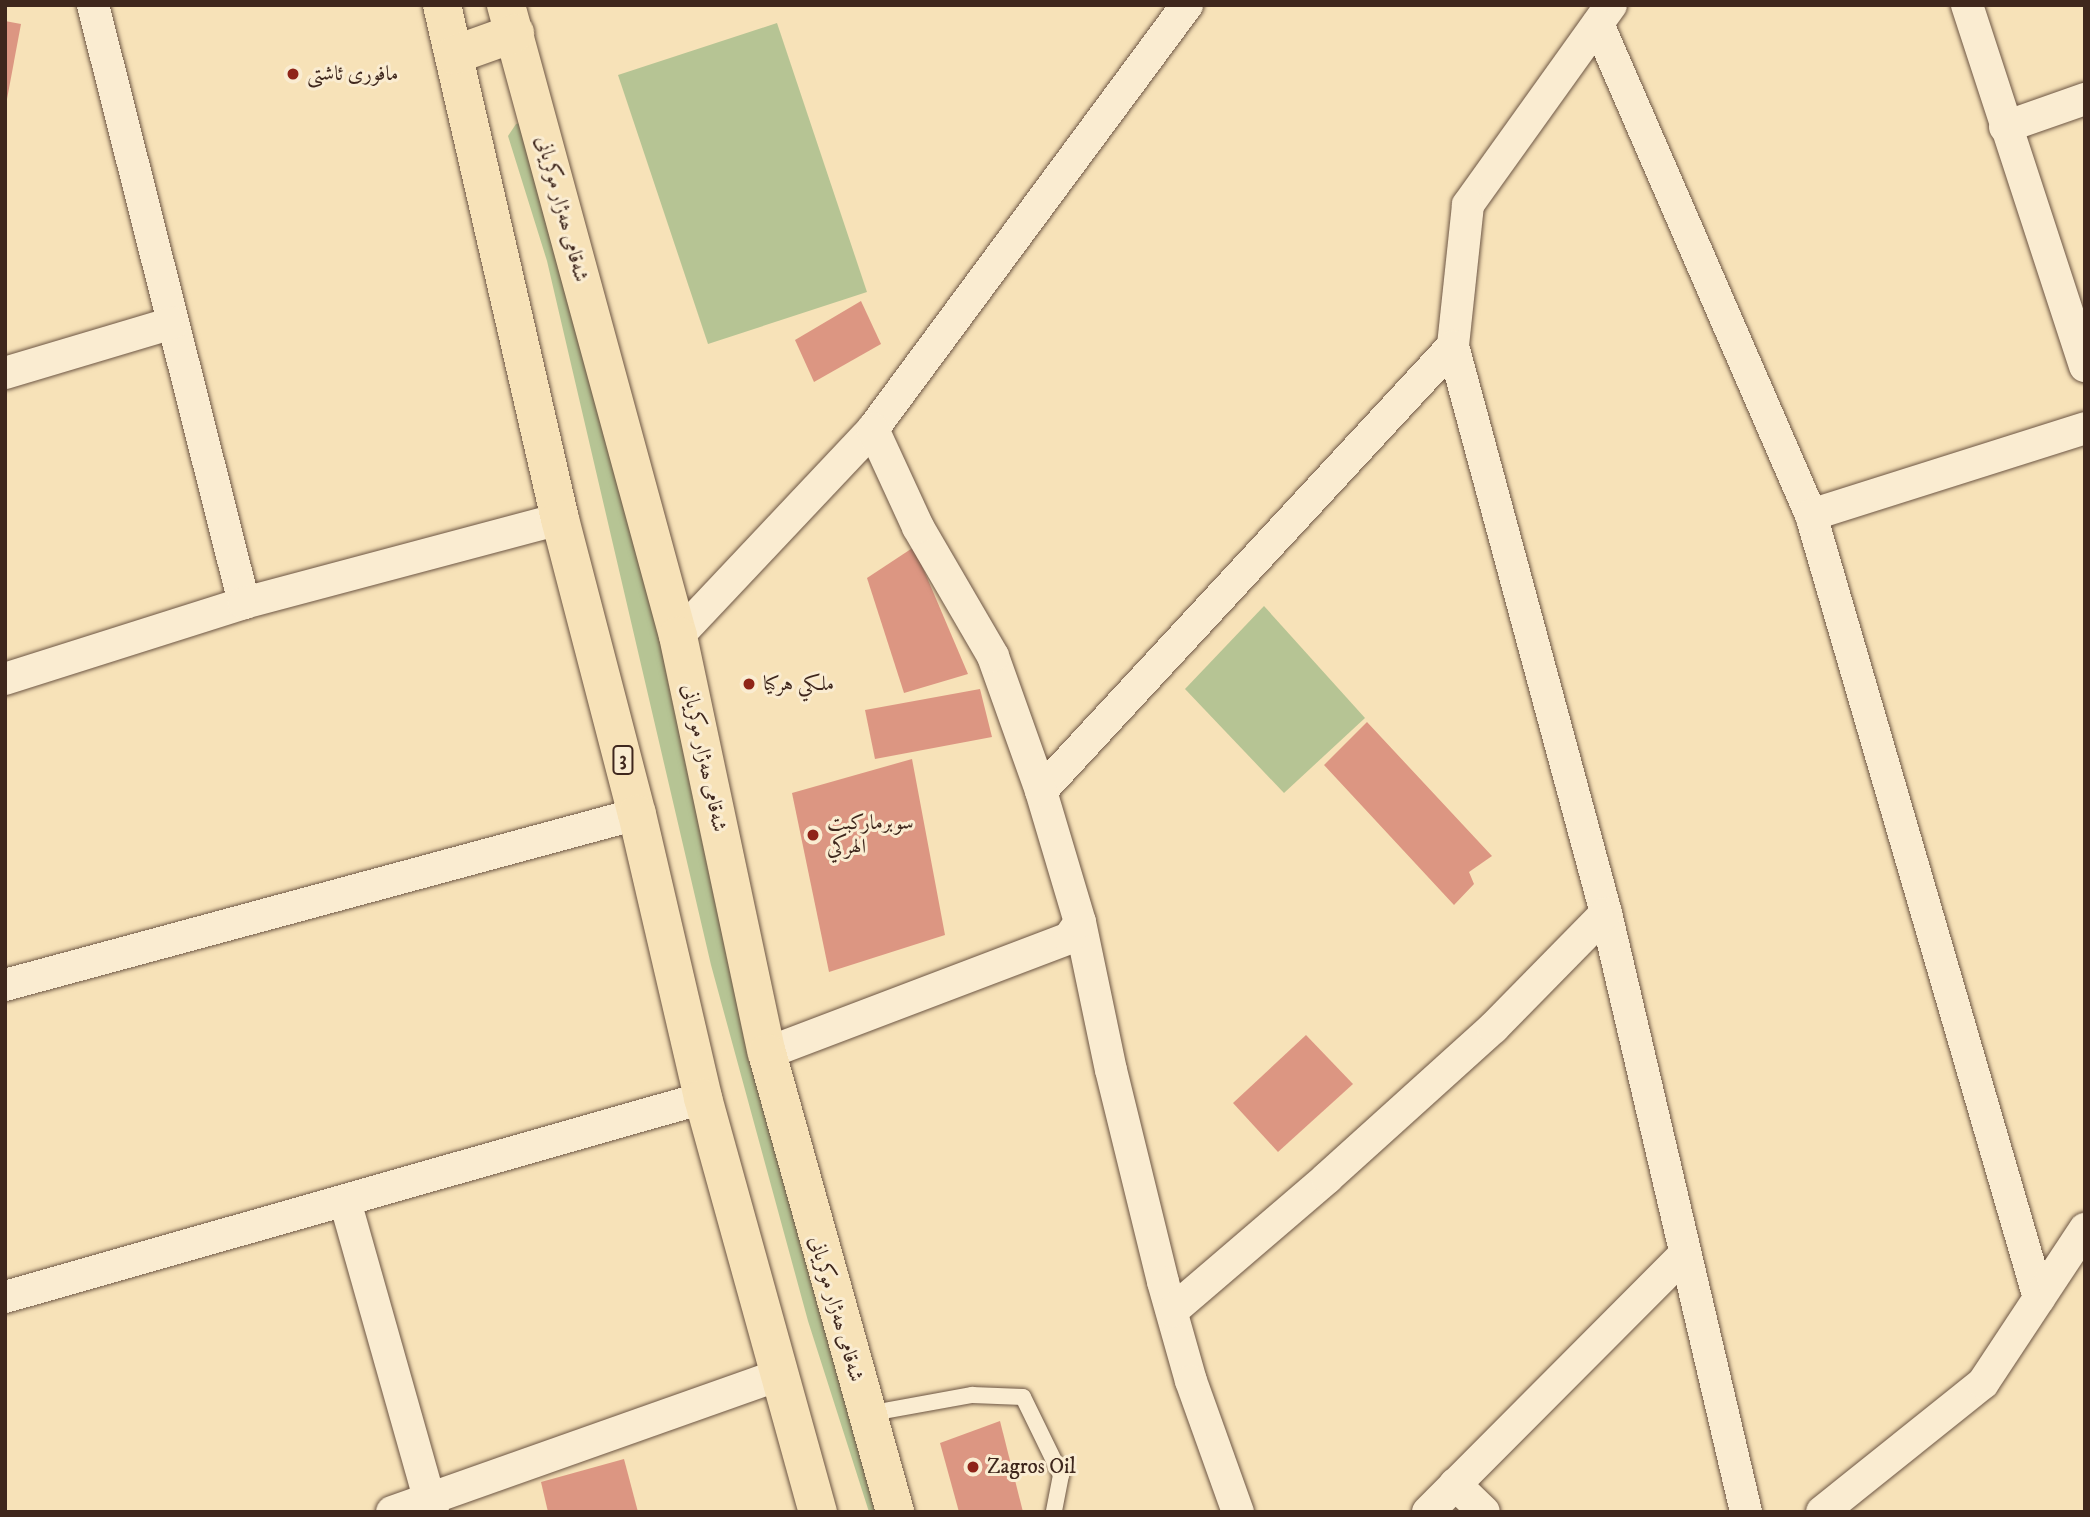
<!DOCTYPE html>
<html>
<head>
<meta charset="utf-8">
<style>
	body { margin:0 }
	#map { position:relative; width:2090px; height:1517px; overflow:hidden; background:#f7e2b8; font-family:"IM FELL DW Pica",Amiri,serif }
	div>[style] { position:absolute }
	[style*='--x'] { left:calc(var(--x)*1px); top:calc(var(--y)*1px); width:calc(var(--w)*1px); rotate:calc(var(--a)*1deg) }
	.green>* { inset:0; background:#b6c494 }
	.building>* { inset:0; background:#dc9682 }
	.roads { filter:drop-shadow(0 0 2px #6d5644) drop-shadow(0 0 2px #6d5644) }
	.service>* { height:16px; margin:-8px; padding:0 8px; transform-origin:8px; border-radius:8px; background:#faecd1 }
	.minor>* { height:32px; margin:-16px; padding:0 16px; transform-origin:16px; border-radius:16px; background:#faecd1 }
	.trunk>* { height:38px; margin:-19px; padding:0 19px; transform-origin:19px; border-radius:19px; background:#f7e2b8 }
	.dots>* { width:19px; height:19px; translate:-50% -50%; box-sizing:border-box; border:4px solid #faecd1; border-radius:50% }
	span { translate:-50% -50%; white-space:nowrap; text-align:center; line-height:1.15; -webkit-text-stroke:6px #faecd1; paint-order:stroke }
	.shield-label span { padding:2px 5px; background:#faecd1; border:2px solid; border-radius:5px; -webkit-text-stroke-width:0 }
	.shield-label { font-size:19px; color:#3f271d; font-weight:700 }
	.poi-label { font-size:21px; color:#3f271d }
	.left { translate:0 -50%; text-align:left }
	.street-label { font-size:21px; color:#3f271d }
	.frame { position:absolute; inset:0; border:7px solid #3f271d; pointer-events:none }
</style>
</head>
<body>
<div id="map">
	<div class="green">
		<i style="clip-path:polygon(777px 23px,867px 292px,708px 344px,618px 75px)"></i>
		<i style="clip-path:polygon(529px 120px,893px 1512px,869px 1512px,808px 1321px,711px 965px,547px 261px,508px 136px,516px 124px)"></i>
		<i style="clip-path:polygon(1264px 606px,1365px 718px,1284px 793px,1185px 689px)"></i>
	</div>
	<div class="building">
		<i style="clip-path:polygon(5px 21px,21px 24px,7px 99px,5px 99px)"></i>
		<i style="clip-path:polygon(861px 301px,881px 344px,814px 382px,795px 340px)"></i>
		<i style="clip-path:polygon(914px 547px,968px 674px,904px 693px,867px 578px)"></i>
		<i style="clip-path:polygon(980px 689px,992px 737px,875px 759px,865px 710px)"></i>
		<i style="clip-path:polygon(1367px 722px,1492px 856px,1469px 872px,1474px 884px,1454px 905px,1324px 765px)"></i>
		<i style="clip-path:polygon(912px 759px,945px 935px,829px 972px,792px 793px)"></i>
		<i style="clip-path:polygon(1306px 1035px,1353px 1084px,1278px 1152px,1233px 1103px)"></i>
		<i style="clip-path:polygon(1000px 1421px,1023px 1512px,959px 1512px,940px 1443px)"></i>
		<i style="clip-path:polygon(624px 1459px,638px 1512px,548px 1512px,541px 1482px)"></i>
	</div>
	<div class="roads">
		<div class="service">
			<i style="--x:867;--y:1414;--w:107;--a:-10.3"></i>
			<i style="--x:972;--y:1395;--w:51;--a:2.2"></i>
			<i style="--x:1023;--y:1397;--w:87;--a:64"></i>
			<i style="--x:1061;--y:1475;--w:38;--a:101"></i>
		</div>
		<div class="minor">
			<i style="--x:93;--y:5;--w:617;--a:75.83"></i>
			<i style="--x:1611;--y:5;--w:246;--a:125.6"></i>
			<i style="--x:1468;--y:205;--w:142;--a:96.1"></i>
			<i style="--x:1453;--y:346;--w:587;--a:74.9"></i>
			<i style="--x:1606;--y:913;--w:615;--a:76.84"></i>
			<i style="--x:1967;--y:5;--w:380;--a:71.9"></i>
			<i style="--x:1598;--y:24;--w:535;--a:66.55"></i>
			<i style="--x:1811;--y:515;--w:816;--a:73.77"></i>
			<i style="--x:2005;--y:127;--w:85;--a:-19.3"></i>
			<i style="--x:5;--y:373;--w:175;--a:-16.6"></i>
			<i style="--x:1811;--y:515;--w:287;--a:-17.6"></i>
			<i style="--x:678;--y:636;--w:284;--a:-46.7"></i>
			<i style="--x:873;--y:429;--w:528;--a:-53.48"></i>
			<i style="--x:5;--y:679;--w:251;--a:-17.6"></i>
			<i style="--x:244;--y:603;--w:327;--a:-14.9"></i>
			<i style="--x:1041;--y:791;--w:606;--a:-47.21"></i>
			<i style="--x:1080;--y:922;--w:151;--a:78.2"></i>
			<i style="--x:1111;--y:1070;--w:218;--a:76.2"></i>
			<i style="--x:1163;--y:1282;--w:103;--a:74.2"></i>
			<i style="--x:1191;--y:1381;--w:139;--a:70.3"></i>
			<i style="--x:5;--y:985;--w:655;--a:-15.14"></i>
			<i style="--x:767;--y:1053;--w:323;--a:-20.8"></i>
			<i style="--x:1069;--y:938;--w:19;--a:-55"></i>
			<i style="--x:1080;--y:922;--w:137;--a:-106.6"></i>
			<i style="--x:1041;--y:791;--w:143;--a:-109.6"></i>
			<i style="--x:993;--y:656;--w:149;--a:-120.2"></i>
			<i style="--x:918;--y:527;--w:108;--a:-114.7"></i>
			<i style="--x:345;--y:1201;--w:323;--a:74.2"></i>
			<i style="--x:5;--y:1297;--w:726;--a:-15.91"></i>
			<i style="--x:1172;--y:1311;--w:204;--a:-40.6"></i>
			<i style="--x:1327;--y:1178;--w:224;--a:-42.1"></i>
			<i style="--x:1493;--y:1028;--w:161;--a:-45.5"></i>
			<i style="--x:1455;--y:1484;--w:40;--a:44"></i>
			<i style="--x:392;--y:1512;--w:411;--a:-19.5"></i>
			<i style="--x:1428;--y:1512;--w:364;--a:-45.1"></i>
			<i style="--x:1822;--y:1512;--w:206;--a:-38.7"></i>
			<i style="--x:1983;--y:1383;--w:185;--a:-56.5"></i>
		</div>
		<div class="trunk">
			<i style="--x:442;--y:5;--w:527;--a:77.07"></i>
			<i style="--x:560;--y:519;--w:305;--a:75.4"></i>
			<i style="--x:637;--y:814;--w:292;--a:76.9"></i>
			<i style="--x:703;--y:1098;--w:430;--a:74.5"></i>
			<i style="--x:506;--y:5;--w:654;--a:74.75"></i>
			<i style="--x:678;--y:636;--w:426;--a:78"></i>
			<i style="--x:767;--y:1053;--w:477;--a:74.4"></i>
			<i style="--x:454;--y:55;--w:65;--a:-19.8"></i>
		</div>
	</div>
	<div class="dots">
		<i style="left:293px;top:74px;background:#8f2418"></i>
		<i style="left:749px;top:684px;background:#8f2418"></i>
		<i style="left:813px;top:835px;background:#8f2418"></i>
		<i style="left:973px;top:1467px;background:#8f2418"></i>
	</div>
	<div class="shield-label">
		<span style="left:623px;top:760px">3</span>
	</div>
	<div class="poi-label">
		<span class="left" style="left:307px;top:74px">مافوری ئاشتی</span>
		<span class="left" style="left:763px;top:684px">ملكي هركيا</span>
		<span class="left" style="left:827px;top:835px">سوبرماركيت<br>الهركي</span>
		<span class="left" style="left:987px;top:1467px">Zagros Oil</span>
	</div>
	<div class="street-label">
		<span style="left:562px;top:209px;rotate:75deg">شەقامی ھەژار موکریانی</span>
		<span style="left:704px;top:758px;rotate:78deg">شەقامی ھەژار موکریانی</span>
		<span style="left:836px;top:1309px;rotate:74deg">شەقامی ھەژار موکریانی</span>
	</div>
	<div class="frame"></div>
</div>
</body>
</html>
